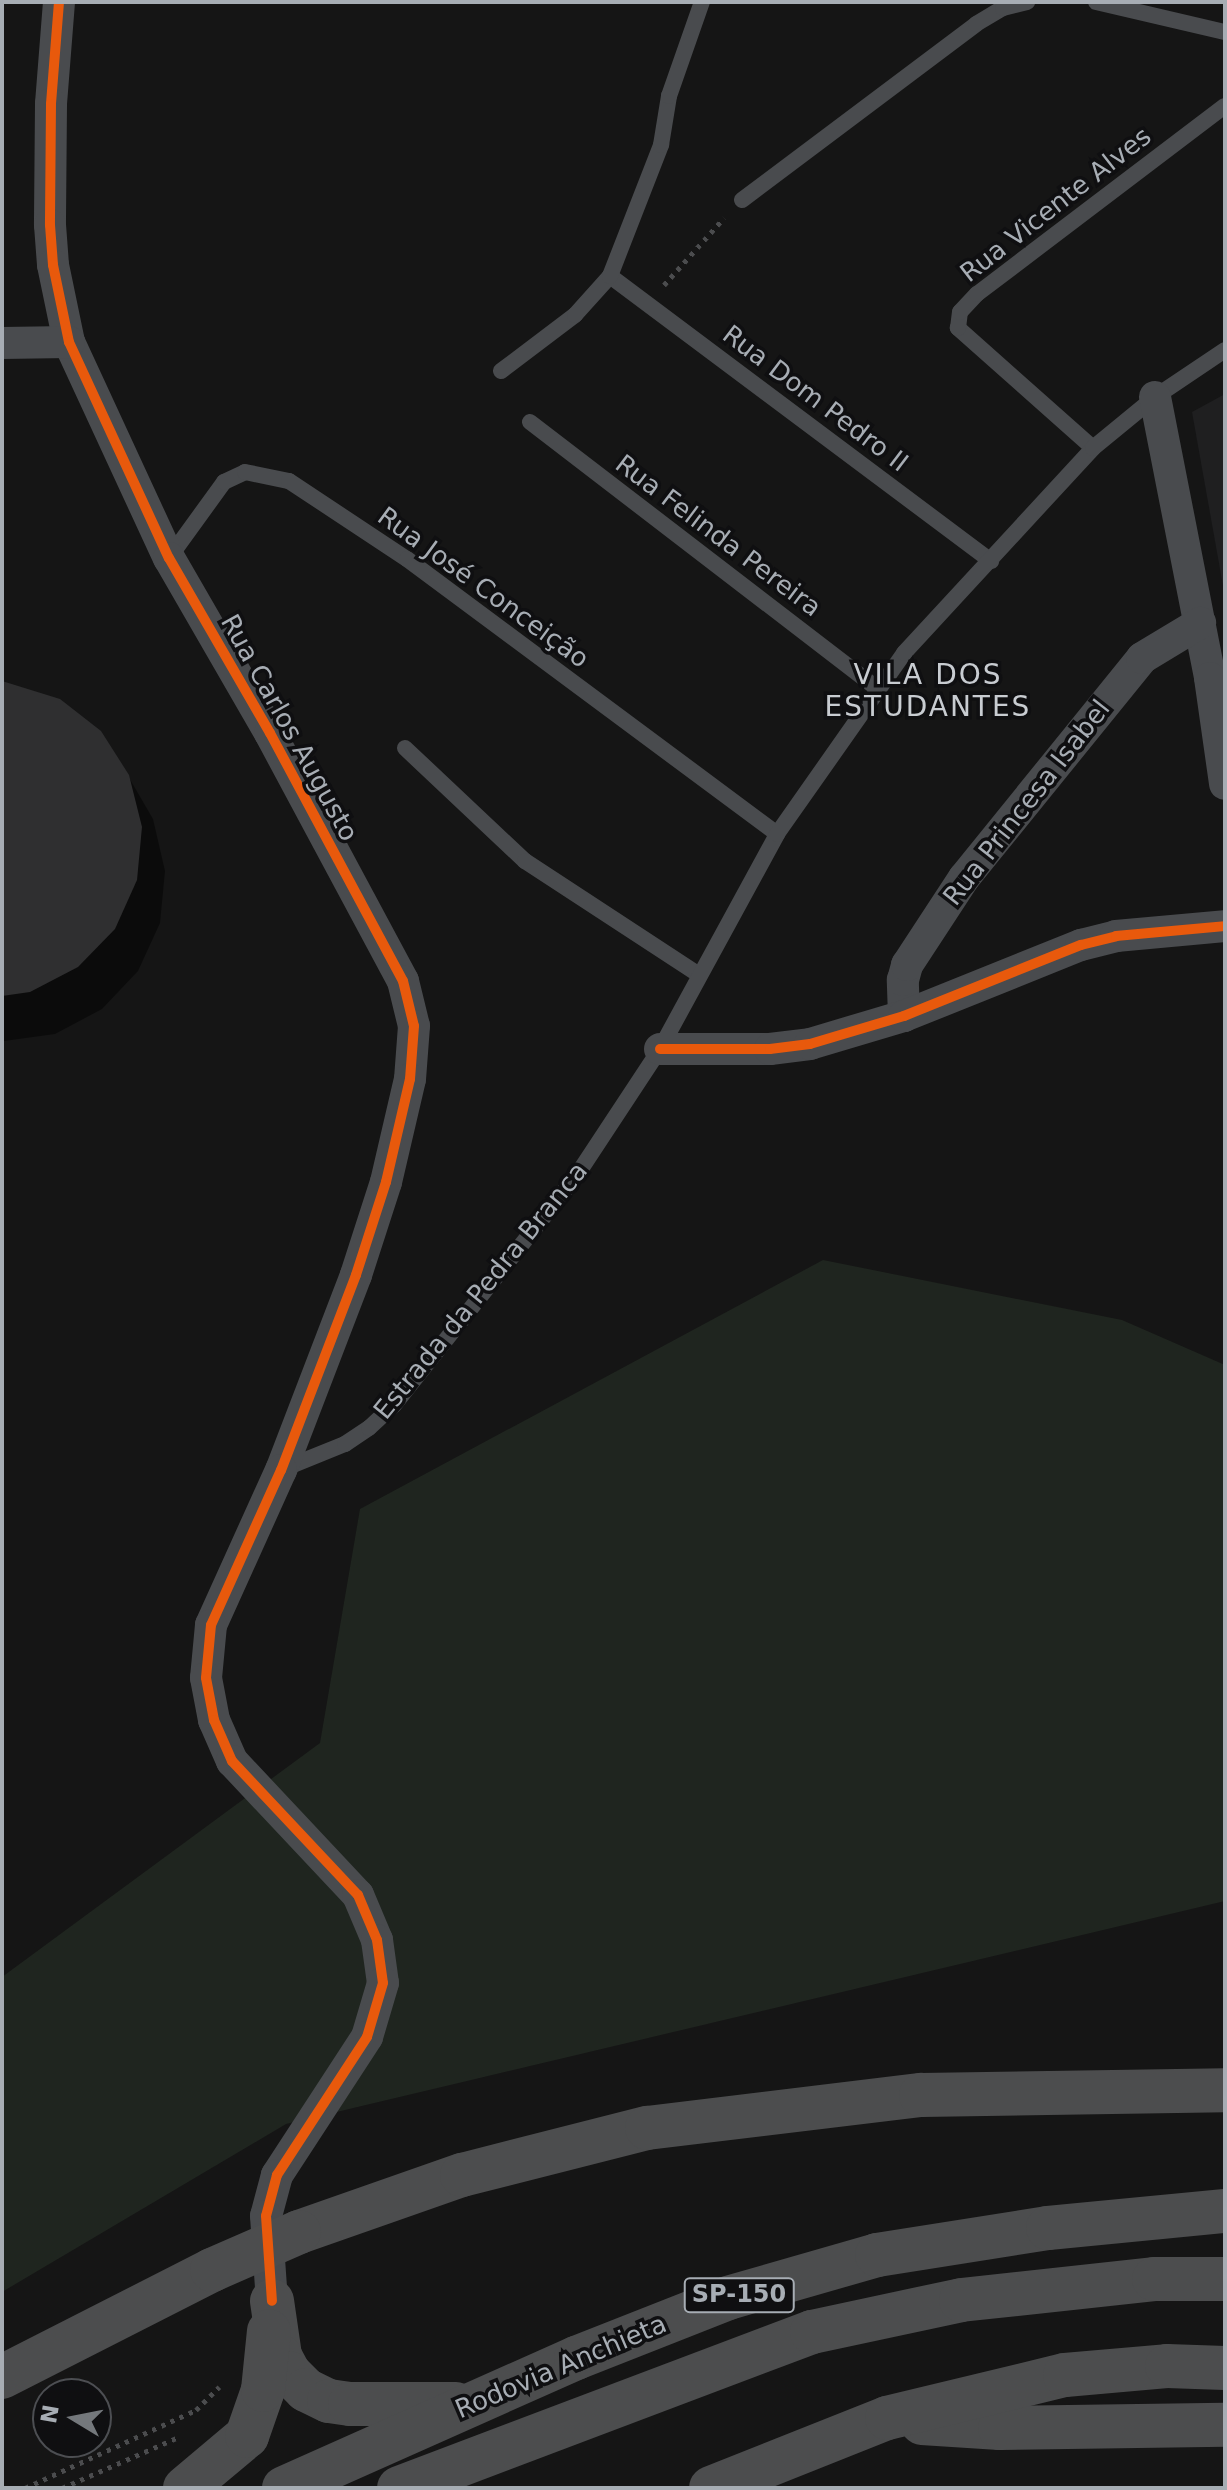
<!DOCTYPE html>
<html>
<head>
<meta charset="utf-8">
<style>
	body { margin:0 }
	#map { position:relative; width:1227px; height:2490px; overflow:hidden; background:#151515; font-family:"DejaVu Sans",sans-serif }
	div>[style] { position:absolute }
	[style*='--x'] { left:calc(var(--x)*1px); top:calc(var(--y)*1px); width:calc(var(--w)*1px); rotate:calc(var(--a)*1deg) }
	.built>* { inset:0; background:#1f1f20 }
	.green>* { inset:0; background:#1f251f }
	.shadow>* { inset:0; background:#0007 }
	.building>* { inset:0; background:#2f2f30 }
	.path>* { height:5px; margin-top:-2.5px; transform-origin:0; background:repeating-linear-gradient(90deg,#4b4c4e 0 4px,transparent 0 10px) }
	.service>* { height:16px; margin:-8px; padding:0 8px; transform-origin:8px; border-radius:8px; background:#494b4e }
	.minor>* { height:32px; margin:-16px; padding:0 16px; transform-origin:16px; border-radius:16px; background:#494b4e }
	.motorway>* { height:44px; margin:-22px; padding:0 22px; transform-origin:22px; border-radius:22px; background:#4c4d4e }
	.motorway-bridge>* { height:44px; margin:-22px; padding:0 22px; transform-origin:22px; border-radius:22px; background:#4c4d4e }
	.cycleway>* { height:10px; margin:-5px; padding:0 5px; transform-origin:5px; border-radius:5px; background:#e8590c }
	span { translate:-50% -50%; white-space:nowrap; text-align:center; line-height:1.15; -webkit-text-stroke:7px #0f0f11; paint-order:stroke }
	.shield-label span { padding:2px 6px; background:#0f0f11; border:2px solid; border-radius:6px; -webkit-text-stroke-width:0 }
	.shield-label { font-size:24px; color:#a7adb4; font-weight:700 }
	.street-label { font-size:26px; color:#a7adb4 }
	.neighbourhood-label { font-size:28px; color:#c8ccd1; letter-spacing:2px }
	.frame { position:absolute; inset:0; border:4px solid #a7adb4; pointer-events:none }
	.north { position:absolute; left:32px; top:2378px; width:80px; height:80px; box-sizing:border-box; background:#0f0f11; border:2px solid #4c4e52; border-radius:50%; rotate:280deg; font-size:22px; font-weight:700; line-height:32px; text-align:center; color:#a7adb4 }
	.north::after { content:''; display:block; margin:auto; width:28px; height:36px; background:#74787c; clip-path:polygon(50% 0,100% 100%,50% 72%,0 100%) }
</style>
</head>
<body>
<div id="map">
	<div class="built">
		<i style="clip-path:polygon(1225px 394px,1225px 597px,1192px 412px)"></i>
	</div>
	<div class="green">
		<i style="clip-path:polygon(823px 1260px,1122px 1320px,1225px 1365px,1225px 1901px,286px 2124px,2px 2292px,2px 1977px,320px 1743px,360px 1509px)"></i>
	</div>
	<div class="shadow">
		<i style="clip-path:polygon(2px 683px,60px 700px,128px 776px,153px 819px,165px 871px,160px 923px,138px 971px,102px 1009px,55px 1034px,4px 1041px)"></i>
	</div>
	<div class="building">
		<i style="clip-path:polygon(2px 681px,60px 699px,101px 731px,129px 775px,142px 827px,137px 880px,115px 929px,78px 967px,30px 992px,2px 996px)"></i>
	</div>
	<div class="path">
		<i style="--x:664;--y:285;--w:90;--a:-48.2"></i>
		<i style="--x:25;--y:2488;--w:188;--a:-24.5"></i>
		<i style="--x:196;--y:2410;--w:33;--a:-45"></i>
		<i style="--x:62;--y:2488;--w:128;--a:-23.6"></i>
	</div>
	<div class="service">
		<i style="--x:1096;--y:2;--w:132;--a:13.1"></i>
		<i style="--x:742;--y:200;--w:293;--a:-36.9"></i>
		<i style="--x:976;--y:24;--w:31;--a:-31"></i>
		<i style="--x:1003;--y:8;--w:25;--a:-14"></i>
		<i style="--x:610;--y:276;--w:476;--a:36.8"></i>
		<i style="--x:501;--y:371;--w:93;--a:-37.1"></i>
		<i style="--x:575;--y:315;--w:52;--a:-48.1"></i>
		<i style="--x:610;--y:276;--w:141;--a:-68.7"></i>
		<i style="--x:661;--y:145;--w:50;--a:-80.7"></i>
		<i style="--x:669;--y:96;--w:100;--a:-70.7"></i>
		<i style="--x:530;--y:422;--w:437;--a:37.5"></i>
		<i style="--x:1093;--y:448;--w:181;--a:-138.4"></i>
		<i style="--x:958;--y:328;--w:16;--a:-83"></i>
		<i style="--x:960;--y:312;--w:25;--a:-47"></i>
		<i style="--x:977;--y:294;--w:311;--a:-37.2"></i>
		<i style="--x:169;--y:558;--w:94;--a:-54.1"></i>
		<i style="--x:224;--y:482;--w:23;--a:-25"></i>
		<i style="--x:245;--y:472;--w:45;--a:11.6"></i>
		<i style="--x:289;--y:481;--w:141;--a:33.5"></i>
		<i style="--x:407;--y:559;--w:461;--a:36.6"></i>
		<i style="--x:405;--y:748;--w:165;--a:43.3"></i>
		<i style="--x:525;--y:861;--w:208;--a:33.2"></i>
		<i style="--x:283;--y:1469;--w:67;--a:-22"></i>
		<i style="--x:345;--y:1444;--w:29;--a:-34"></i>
		<i style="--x:369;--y:1428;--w:34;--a:-43"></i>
		<i style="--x:394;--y:1405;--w:294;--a:-51.5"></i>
		<i style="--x:577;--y:1175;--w:151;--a:-56.6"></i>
		<i style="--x:660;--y:1049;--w:245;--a:-61.4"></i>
		<i style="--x:777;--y:834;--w:221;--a:-54.9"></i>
		<i style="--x:904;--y:653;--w:279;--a:-47.3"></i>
		<i style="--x:1093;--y:448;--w:80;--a:-39.4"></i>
		<i style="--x:1155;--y:397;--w:84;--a:-33.9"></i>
	</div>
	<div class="minor">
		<i style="--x:59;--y:2;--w:102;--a:94.5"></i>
		<i style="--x:51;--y:104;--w:121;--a:90.5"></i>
		<i style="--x:50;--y:225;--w:40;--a:85.7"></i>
		<i style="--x:53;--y:265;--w:79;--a:78.3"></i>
		<i style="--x:69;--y:342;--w:238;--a:65.2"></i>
		<i style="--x:169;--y:558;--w:202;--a:60"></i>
		<i style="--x:270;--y:733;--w:281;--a:61.8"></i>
		<i style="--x:403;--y:981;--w:46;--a:76.3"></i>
		<i style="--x:414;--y:1026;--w:53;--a:94.3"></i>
		<i style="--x:410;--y:1079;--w:106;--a:103.1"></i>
		<i style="--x:386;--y:1182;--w:98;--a:107.9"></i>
		<i style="--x:356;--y:1275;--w:209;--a:111"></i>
		<i style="--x:281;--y:1470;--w:170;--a:114.3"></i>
		<i style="--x:211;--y:1625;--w:53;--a:95.4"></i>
		<i style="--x:206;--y:1678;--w:43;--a:79.2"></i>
		<i style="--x:214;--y:1720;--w:45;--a:66.3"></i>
		<i style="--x:232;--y:1761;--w:184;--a:46.8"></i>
		<i style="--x:358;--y:1895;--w:49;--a:67.1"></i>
		<i style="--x:377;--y:1940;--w:43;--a:82.1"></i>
		<i style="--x:383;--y:1983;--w:56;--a:106.5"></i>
		<i style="--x:367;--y:2037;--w:165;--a:123.1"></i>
		<i style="--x:277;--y:2175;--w:42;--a:105"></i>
		<i style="--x:266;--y:2216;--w:85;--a:86"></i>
		<i style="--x:2;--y:343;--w:67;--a:-0.9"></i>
		<i style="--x:1155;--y:397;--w:286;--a:78.9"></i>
		<i style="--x:1210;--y:678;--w:107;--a:81.9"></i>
		<i style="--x:904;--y:1016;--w:36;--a:-92"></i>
		<i style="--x:903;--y:980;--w:16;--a:-75"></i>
		<i style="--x:907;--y:965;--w:104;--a:-56.8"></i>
		<i style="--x:964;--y:878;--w:283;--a:-51"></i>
		<i style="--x:1142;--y:658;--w:68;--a:-31.1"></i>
		<i style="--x:660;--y:1049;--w:110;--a:0"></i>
		<i style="--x:770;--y:1049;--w:40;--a:-7.1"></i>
		<i style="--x:810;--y:1044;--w:98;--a:-16.6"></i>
		<i style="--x:904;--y:1016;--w:191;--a:-21.9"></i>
		<i style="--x:1081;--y:945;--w:36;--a:-14"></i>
		<i style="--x:1116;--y:936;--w:109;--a:-5.2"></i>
	</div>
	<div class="motorway">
		<i style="--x:299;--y:2232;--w:173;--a:-19.3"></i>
		<i style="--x:462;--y:2175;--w:191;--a:-14.3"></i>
		<i style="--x:647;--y:2128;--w:276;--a:-6.9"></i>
		<i style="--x:921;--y:2095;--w:304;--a:-0.9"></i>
		<i style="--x:272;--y:2301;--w:56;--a:81.7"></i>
		<i style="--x:280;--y:2356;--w:19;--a:62"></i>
		<i style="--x:289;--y:2373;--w:24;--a:45"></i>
		<i style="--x:306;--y:2390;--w:25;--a:26"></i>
		<i style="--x:329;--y:2401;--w:21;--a:8"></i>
		<i style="--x:350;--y:2404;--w:106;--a:0"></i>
		<i style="--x:2;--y:2377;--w:236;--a:-27"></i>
		<i style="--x:922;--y:2423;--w:78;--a:3.7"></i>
		<i style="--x:1000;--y:2428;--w:225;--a:-0.8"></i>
		<i style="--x:185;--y:2488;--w:81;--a:-40"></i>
		<i style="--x:247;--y:2436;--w:49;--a:-70.8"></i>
		<i style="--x:263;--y:2390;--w:59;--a:-84.2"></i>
		<i style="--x:284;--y:2488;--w:320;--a:-24"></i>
		<i style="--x:576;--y:2358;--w:163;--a:-21.5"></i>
		<i style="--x:728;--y:2298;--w:155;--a:-16.1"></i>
		<i style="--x:877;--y:2255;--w:173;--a:-9"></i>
		<i style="--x:1048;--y:2228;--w:178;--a:-5.5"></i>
		<i style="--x:399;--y:2488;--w:441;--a:-20.7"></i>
		<i style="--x:812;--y:2332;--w:152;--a:-12.1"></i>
		<i style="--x:961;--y:2300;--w:194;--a:-6.2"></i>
		<i style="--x:1154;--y:2279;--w:71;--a:0"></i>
		<i style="--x:711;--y:2488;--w:189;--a:-21.7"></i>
		<i style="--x:887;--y:2418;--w:183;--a:-13.6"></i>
		<i style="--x:1065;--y:2375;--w:102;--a:-5"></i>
		<i style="--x:1167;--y:2366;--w:58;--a:2"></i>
	</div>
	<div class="motorway-bridge">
		<i style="--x:212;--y:2270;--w:95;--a:-23.6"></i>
	</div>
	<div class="cycleway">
		<i style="--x:59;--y:2;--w:102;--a:94.5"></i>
		<i style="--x:51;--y:104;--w:121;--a:90.5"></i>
		<i style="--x:50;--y:225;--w:40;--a:85.7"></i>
		<i style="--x:53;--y:265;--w:79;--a:78.3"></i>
		<i style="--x:69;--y:342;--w:238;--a:65.2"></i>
		<i style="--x:169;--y:558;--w:202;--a:60"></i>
		<i style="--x:270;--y:733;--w:281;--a:61.8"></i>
		<i style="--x:403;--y:981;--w:46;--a:76.3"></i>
		<i style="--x:414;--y:1026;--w:53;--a:94.3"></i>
		<i style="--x:410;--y:1079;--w:106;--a:103.1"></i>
		<i style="--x:386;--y:1182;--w:98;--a:107.9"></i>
		<i style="--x:356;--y:1275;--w:209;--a:111"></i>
		<i style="--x:281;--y:1470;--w:170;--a:114.3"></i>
		<i style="--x:211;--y:1625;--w:53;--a:95.4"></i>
		<i style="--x:206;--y:1678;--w:43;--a:79.2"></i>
		<i style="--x:214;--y:1720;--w:45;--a:66.3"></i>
		<i style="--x:232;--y:1761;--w:184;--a:46.8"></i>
		<i style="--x:358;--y:1895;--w:49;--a:67.1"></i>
		<i style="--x:377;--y:1940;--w:43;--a:82.1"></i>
		<i style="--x:383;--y:1983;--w:56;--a:106.5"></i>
		<i style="--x:367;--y:2037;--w:165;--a:123.1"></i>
		<i style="--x:277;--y:2175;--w:42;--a:105"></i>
		<i style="--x:266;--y:2216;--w:85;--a:86"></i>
		<i style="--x:660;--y:1049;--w:110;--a:0"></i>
		<i style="--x:770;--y:1049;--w:40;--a:-7.1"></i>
		<i style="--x:810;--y:1044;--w:98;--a:-16.6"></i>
		<i style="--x:904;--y:1016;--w:191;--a:-21.9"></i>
		<i style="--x:1081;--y:945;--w:36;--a:-14"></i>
		<i style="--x:1116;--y:936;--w:109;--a:-5.2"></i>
	</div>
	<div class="shield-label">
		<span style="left:739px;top:2295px">SP-150</span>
	</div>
	<div class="street-label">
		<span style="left:1056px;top:205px;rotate:-38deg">Rua Vicente Alves</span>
		<span style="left:815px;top:399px;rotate:37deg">Rua Dom Pedro II</span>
		<span style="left:718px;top:536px;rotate:37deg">Rua Felinda Pereira</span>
		<span style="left:483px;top:588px;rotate:36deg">Rua José Conceição</span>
		<span style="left:289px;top:728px;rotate:61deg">Rua Carlos Augusto</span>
		<span style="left:1027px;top:803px;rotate:-52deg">Rua Princesa Isabel</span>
		<span style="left:481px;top:1291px;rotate:-51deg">Estrada da Pedra Branca</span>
		<span style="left:561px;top:2367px;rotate:-23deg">Rodovia Anchieta</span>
	</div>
	<div class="neighbourhood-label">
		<span style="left:928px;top:691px">VILA DOS<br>ESTUDANTES</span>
	</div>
	<div class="frame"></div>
	<div class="north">N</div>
</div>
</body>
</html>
